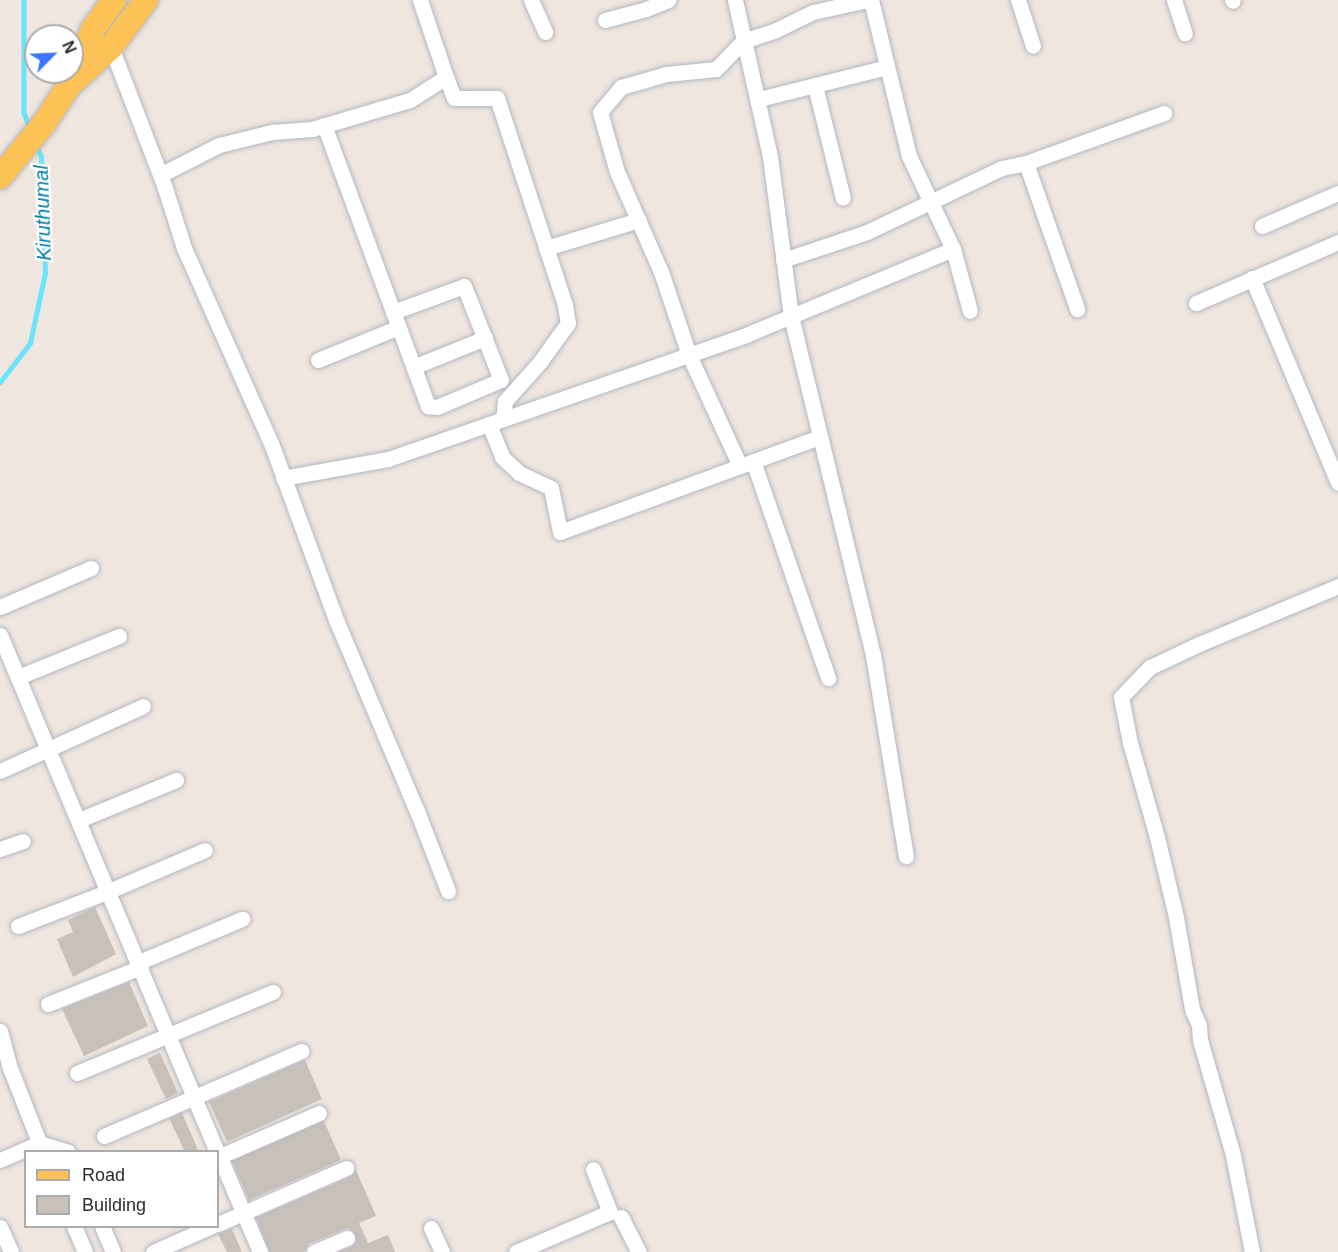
<!DOCTYPE html>
<html>
<head>
<meta charset="utf-8">
<style>
	body { margin:0 }
	#map { position:relative; width:1338px; height:1252px; overflow:hidden; background:#efe6df; font-family:Helvetica,sans-serif }
	div>[style] { position:absolute }
	[style*='--x'] { left:calc(var(--x)*1px); top:calc(var(--y)*1px); width:calc(var(--w)*1px); rotate:calc(var(--a)*1deg) }
	.stream>* { height:4.5px; margin:-2.25px; padding:0 2.25px; transform-origin:2.25px; border-radius:2.25px; background:#6ae4f9 }
	.building>* { inset:0; background:#c8c1ba }
	.roads { filter:drop-shadow(0 0 2px #b3b7c2) drop-shadow(0 0 2px #b3b7c2) }
	.street>* { height:15px; margin:-7.5px; padding:0 7.5px; transform-origin:7.5px; border-radius:7.5px; background:#fff }
	.primary>* { height:24px; margin:-12px; padding:0 12px; transform-origin:12px; border-radius:12px; background:#fdc256 }
	span { translate:-50% -50%; white-space:nowrap; text-align:center; line-height:1.15; -webkit-text-stroke:4.5px #fff; paint-order:stroke }
	.water-label { font-size:20px; color:#0380a4; font-style:italic }
	.legend { position:absolute; left:24px; top:1150px; width:195px; height:78px; box-sizing:border-box; background:#fff; border:2px solid #ababab; margin:0; padding:8px 10px; list-style:none; font-size:18px; color:#2d2d2d }
	.legend li { display:flex; align-items:center; gap:12px; height:30px }
	.legend b { width:30px; border:2px solid #ababab }
	.north { position:absolute; left:24px; top:24px; width:60px; height:60px; box-sizing:border-box; background:#fff; border:2px solid #ababab; border-radius:50%; rotate:66deg; font-size:16px; font-weight:700; line-height:24px; text-align:center; color:#2d2d2d }
	.north::after { content:''; display:block; margin:auto; width:21px; height:27px; background:#3c77ff; clip-path:polygon(50% 0,100% 100%,50% 72%,0 100%) }
</style>
</head>
<body>
<div id="map">
	<div class="stream">
		<i style="--x:24;--y:0;--w:113;--a:90"></i>
		<i style="--x:24;--y:113;--w:16;--a:68"></i>
		<i style="--x:0;--y:382;--w:49;--a:-52.4"></i>
		<i style="--x:30;--y:343;--w:72;--a:-77.9"></i>
		<i style="--x:45;--y:273;--w:116;--a:-92"></i>
		<i style="--x:41;--y:157;--w:14;--a:-111"></i>
	</div>
	<div class="building">
		<i style="clip-path:polygon(95px 907px,116px 954px,73px 977px,57px 939px,73px 932px,68px 920px)"></i>
		<i style="clip-path:polygon(129px 982px,148px 1026px,84px 1056px,62px 1009px)"></i>
		<i style="clip-path:polygon(160px 1053px,178px 1093px,166px 1099px,147px 1059px)"></i>
		<i style="clip-path:polygon(305px 1060px,322px 1099px,227px 1142px,209px 1102px)"></i>
		<i style="clip-path:polygon(182px 1113px,199px 1152px,185px 1152px,169px 1118px)"></i>
		<i style="clip-path:polygon(324px 1121px,341px 1160px,249px 1200px,232px 1161px)"></i>
		<i style="clip-path:polygon(356px 1170px,376px 1216px,359px 1223px,368px 1243px,388px 1235px,395px 1252px,339px 1252px,351px 1247px,357px 1240px,353px 1231px,348px 1228px,310px 1243px,304px 1252px,270px 1252px,256px 1218px,350px 1177px)"></i>
		<i style="clip-path:polygon(232px 1229px,242px 1252px,227px 1252px,218px 1234px)"></i>
	</div>
	<div class="roads">
		<div class="street">
			<i style="--x:531;--y:0;--w:35;--a:66"></i>
			<i style="--x:735;--y:0;--w:161;--a:77.4"></i>
			<i style="--x:770;--y:157;--w:160;--a:82.5"></i>
			<i style="--x:791;--y:316;--w:349;--a:76.4"></i>
			<i style="--x:873;--y:655;--w:204;--a:80.7"></i>
			<i style="--x:871;--y:0;--w:161;--a:76.3"></i>
			<i style="--x:909;--y:156;--w:103;--a:64.7"></i>
			<i style="--x:953;--y:249;--w:64;--a:74.7"></i>
			<i style="--x:1018;--y:0;--w:48;--a:71.9"></i>
			<i style="--x:1174;--y:0;--w:35;--a:72"></i>
			<i style="--x:1232;--y:0;--w:1;--a:45"></i>
			<i style="--x:605;--y:20;--w:42;--a:-15"></i>
			<i style="--x:646;--y:9;--w:24;--a:-22"></i>
			<i style="--x:111;--y:47;--w:151;--a:69"></i>
			<i style="--x:165;--y:188;--w:63;--a:72.4"></i>
			<i style="--x:184;--y:248;--w:214;--a:66"></i>
			<i style="--x:271;--y:443;--w:191;--a:69.8"></i>
			<i style="--x:337;--y:622;--w:205;--a:67.1"></i>
			<i style="--x:417;--y:811;--w:86;--a:68.8"></i>
			<i style="--x:446;--y:77;--w:22;--a:69"></i>
			<i style="--x:454;--y:98;--w:43;--a:0"></i>
			<i style="--x:497;--y:98;--w:218;--a:71.8"></i>
			<i style="--x:565;--y:305;--w:18;--a:81"></i>
			<i style="--x:568;--y:323;--w:48;--a:125.7"></i>
			<i style="--x:540;--y:362;--w:52;--a:131.9"></i>
			<i style="--x:505;--y:401;--w:18;--a:96"></i>
			<i style="--x:815;--y:86;--w:115;--a:76"></i>
			<i style="--x:759;--y:99;--w:132;--a:-14"></i>
			<i style="--x:324;--y:125;--w:300;--a:69.7"></i>
			<i style="--x:428;--y:406;--w:9;--a:6"></i>
			<i style="--x:437;--y:407;--w:69;--a:-22.9"></i>
			<i style="--x:501;--y:380;--w:101;--a:-111.5"></i>
			<i style="--x:464;--y:286;--w:76;--a:159.9"></i>
			<i style="--x:1026;--y:163;--w:155;--a:70.7"></i>
			<i style="--x:160;--y:175;--w:66;--a:-27"></i>
			<i style="--x:219;--y:145;--w:55;--a:-13.8"></i>
			<i style="--x:272;--y:132;--w:40;--a:-4.3"></i>
			<i style="--x:312;--y:129;--w:102;--a:-16.5"></i>
			<i style="--x:410;--y:100;--w:43;--a:-32.6"></i>
			<i style="--x:446;--y:77;--w:81;--a:-108.7"></i>
			<i style="--x:1262;--y:226;--w:83;--a:-23.5"></i>
			<i style="--x:546;--y:248;--w:97;--a:-16.8"></i>
			<i style="--x:783;--y:260;--w:89;--a:-18.4"></i>
			<i style="--x:867;--y:232;--w:149;--a:-25.4"></i>
			<i style="--x:1002;--y:168;--w:25;--a:-12"></i>
			<i style="--x:1026;--y:163;--w:147;--a:-19.9"></i>
			<i style="--x:1252;--y:278;--w:222;--a:67.2"></i>
			<i style="--x:1196;--y:303;--w:155;--a:-23.2"></i>
			<i style="--x:318;--y:360;--w:87;--a:-22.2"></i>
			<i style="--x:413;--y:367;--w:78;--a:-21.9"></i>
			<i style="--x:489;--y:424;--w:35;--a:68"></i>
			<i style="--x:502;--y:457;--w:23;--a:43"></i>
			<i style="--x:519;--y:473;--w:35;--a:25"></i>
			<i style="--x:551;--y:488;--w:45;--a:78.4"></i>
			<i style="--x:560;--y:532;--w:277;--a:-20.1"></i>
			<i style="--x:753;--y:461;--w:230;--a:70.9"></i>
			<i style="--x:740;--y:466;--w:122;--a:-114.7"></i>
			<i style="--x:689;--y:355;--w:88;--a:-108.6"></i>
			<i style="--x:661;--y:272;--w:109;--a:-113.7"></i>
			<i style="--x:617;--y:172;--w:62;--a:-105.8"></i>
			<i style="--x:600;--y:112;--w:33;--a:-50"></i>
			<i style="--x:621;--y:87;--w:47;--a:-16.1"></i>
			<i style="--x:666;--y:74;--w:50;--a:-5.7"></i>
			<i style="--x:716;--y:69;--w:39;--a:-46"></i>
			<i style="--x:743;--y:41;--w:35;--a:-18"></i>
			<i style="--x:776;--y:30;--w:41;--a:-25.9"></i>
			<i style="--x:813;--y:12;--w:55;--a:-12.5"></i>
			<i style="--x:283;--y:478;--w:107;--a:-10.3"></i>
			<i style="--x:388;--y:459;--w:381;--a:-19.1"></i>
			<i style="--x:748;--y:334;--w:222;--a:-22.5"></i>
			<i style="--x:0;--y:607;--w:99;--a:-23.2"></i>
			<i style="--x:0;--y:635;--w:561;--a:67.23"></i>
			<i style="--x:18;--y:677;--w:109;--a:-22.1"></i>
			<i style="--x:0;--y:771;--w:157;--a:-24.4"></i>
			<i style="--x:79;--y:820;--w:105;--a:-22.4"></i>
			<i style="--x:0;--y:849;--w:24;--a:-19"></i>
			<i style="--x:18;--y:926;--w:97;--a:-21"></i>
			<i style="--x:109;--y:891;--w:104;--a:-23.1"></i>
			<i style="--x:139;--y:962;--w:112;--a:-22.7"></i>
			<i style="--x:48;--y:1004;--w:100;--a:-21.7"></i>
			<i style="--x:0;--y:1031;--w:38;--a:75"></i>
			<i style="--x:10;--y:1068;--w:90;--a:68.6"></i>
			<i style="--x:77;--y:1073;--w:212;--a:-22.5"></i>
			<i style="--x:104;--y:1136;--w:215;--a:-23.3"></i>
			<i style="--x:218;--y:1153;--w:108;--a:67"></i>
			<i style="--x:218;--y:1157;--w:110;--a:-23.5"></i>
			<i style="--x:0;--y:1160;--w:43;--a:-23.6"></i>
			<i style="--x:39;--y:1143;--w:30;--a:17"></i>
			<i style="--x:621;--y:1217;--w:39;--a:63"></i>
			<i style="--x:218;--y:1224;--w:140;--a:-23.6"></i>
			<i style="--x:74;--y:1226;--w:28;--a:67"></i>
			<i style="--x:102;--y:1226;--w:28;--a:67"></i>
			<i style="--x:0;--y:1227;--w:27;--a:66"></i>
			<i style="--x:431;--y:1228;--w:26;--a:65"></i>
			<i style="--x:153;--y:1252;--w:64;--a:-23.8"></i>
			<i style="--x:314;--y:1252;--w:36;--a:-23"></i>
			<i style="--x:516;--y:1252;--w:102;--a:-23.1"></i>
			<i style="--x:610;--y:1212;--w:46;--a:-111.6"></i>
			<i style="--x:1252;--y:1252;--w:99;--a:-101.1"></i>
			<i style="--x:1233;--y:1155;--w:120;--a:-106"></i>
			<i style="--x:1200;--y:1040;--w:15;--a:-94"></i>
			<i style="--x:1199;--y:1025;--w:17;--a:-114"></i>
			<i style="--x:1192;--y:1009;--w:93;--a:-99.9"></i>
			<i style="--x:1176;--y:917;--w:82;--a:-103.4"></i>
			<i style="--x:1157;--y:837;--w:98;--a:-106"></i>
			<i style="--x:1130;--y:743;--w:47;--a:-101.1"></i>
			<i style="--x:1121;--y:697;--w:42;--a:-46"></i>
			<i style="--x:1150;--y:667;--w:54;--a:-25.1"></i>
			<i style="--x:1199;--y:644;--w:151;--a:-22.6"></i>
		</div>
		<div class="primary">
			<i style="--x:74;--y:81;--w:50;--a:-42.6"></i>
			<i style="--x:111;--y:47;--w:59;--a:-53.3"></i>
			<i style="--x:0;--y:177;--w:71;--a:-50.7"></i>
			<i style="--x:45;--y:122;--w:42;--a:-56.7"></i>
			<i style="--x:68;--y:87;--w:63;--a:-66.7"></i>
			<i style="--x:93;--y:29;--w:36;--a:-54"></i>
		</div>
	</div>
	<div class="water-label">
		<span style="left:43px;top:213px;rotate:-92deg">Kiruthumal</span>
	</div>
	<ul class="legend">
	<li><b style="height:8px;background:#fdc256"></b>Road</li>
	<li><b style="height:16px;background:#c8c1ba"></b>Building</li>
	</ul>
	<div class="north">N</div>
</div>
</body>
</html>
